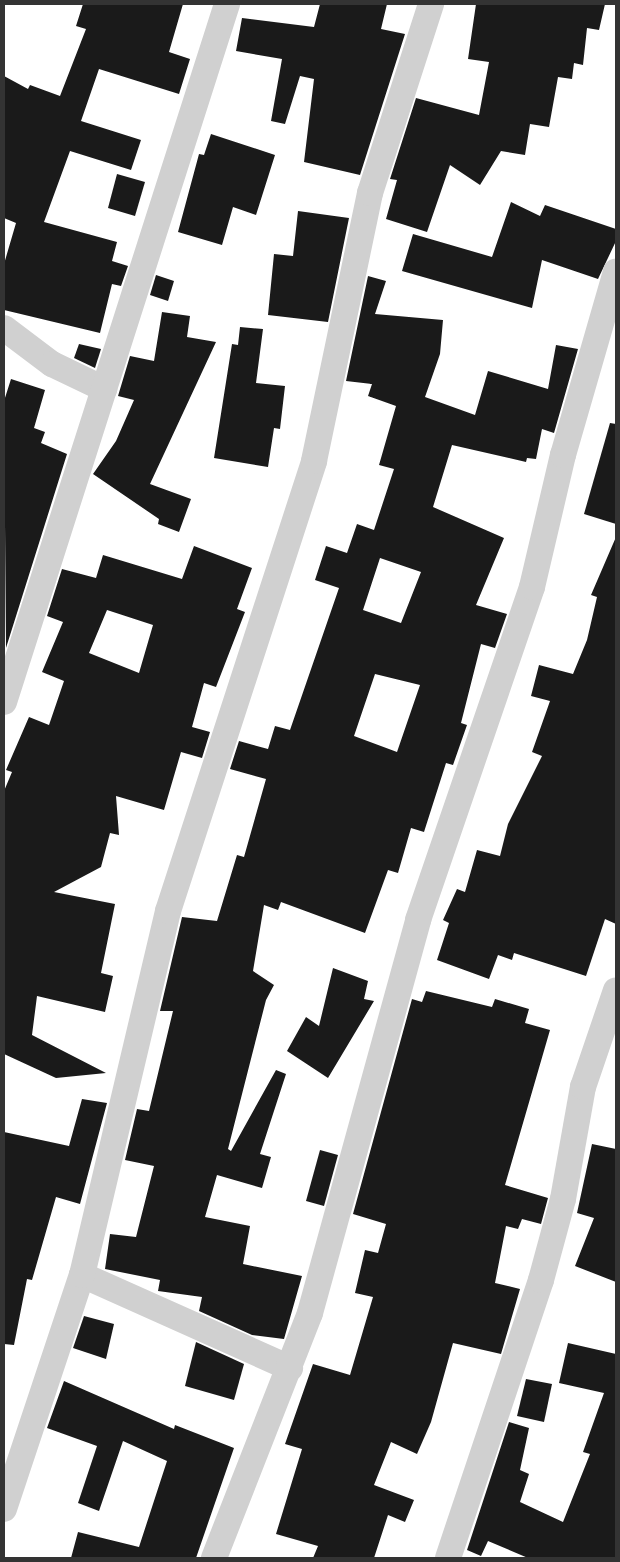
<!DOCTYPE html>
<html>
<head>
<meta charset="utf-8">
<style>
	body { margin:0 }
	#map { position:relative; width:620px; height:1562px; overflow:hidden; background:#fff; font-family:"Varela Round",sans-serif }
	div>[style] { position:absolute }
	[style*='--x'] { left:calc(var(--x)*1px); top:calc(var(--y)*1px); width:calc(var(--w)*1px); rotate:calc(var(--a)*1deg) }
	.building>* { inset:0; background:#1a1a1a }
	.minor>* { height:26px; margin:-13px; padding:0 13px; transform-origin:13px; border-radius:13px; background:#d0d0d0 }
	span { translate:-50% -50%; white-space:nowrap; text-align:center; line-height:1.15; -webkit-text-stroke:5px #fff; paint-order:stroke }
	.frame { position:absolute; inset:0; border:5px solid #333; pointer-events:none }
</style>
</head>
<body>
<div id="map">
	<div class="building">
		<i style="clip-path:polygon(83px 4px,183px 4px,169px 52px,190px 59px,179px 94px,99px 69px,81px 121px,141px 140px,131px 170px,70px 151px,44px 222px,117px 242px,112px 261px,128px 266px,121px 286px,112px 284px,100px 333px,4px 310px,4px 264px,16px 223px,4px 218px,4px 76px,28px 89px,30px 85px,60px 96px,86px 29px,76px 26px)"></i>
		<i style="clip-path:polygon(320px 4px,387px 4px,381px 29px,405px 34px,360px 175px,304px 162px,314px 79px,300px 76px,285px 124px,271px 121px,282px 59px,236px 51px,242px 18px,314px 27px)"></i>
		<i style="clip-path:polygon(476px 4px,605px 4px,599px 30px,587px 28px,583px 65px,574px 63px,572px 79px,558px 77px,549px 127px,530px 124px,525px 155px,501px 151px,480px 185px,450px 165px,427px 232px,386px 219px,397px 180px,390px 179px,416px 98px,479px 115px,489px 62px,468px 59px)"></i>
		<i style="clip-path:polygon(211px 134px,275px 155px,256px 215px,233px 207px,222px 245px,178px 232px,199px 154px,204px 155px)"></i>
		<i style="clip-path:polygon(117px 174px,145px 182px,135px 216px,108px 208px)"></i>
		<i style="clip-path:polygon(511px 202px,540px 216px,545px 205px,616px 229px,616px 241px,598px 279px,542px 260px,532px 308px,402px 271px,413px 234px,492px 257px)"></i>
		<i style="clip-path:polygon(298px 211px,349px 218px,328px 322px,268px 315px,274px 254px,293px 256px)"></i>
		<i style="clip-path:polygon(156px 275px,174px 281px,168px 301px,150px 295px)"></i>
		<i style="clip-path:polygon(evenodd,368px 276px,386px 281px,375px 314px,443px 320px,440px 354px,425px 397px,475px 415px,488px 371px,548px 389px,556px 345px,578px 349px,554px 433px,542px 429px,536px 459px,527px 458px,526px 462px,452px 445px,433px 507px,504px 538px,476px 605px,507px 614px,495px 648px,481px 644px,461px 723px,467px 725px,453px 765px,446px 763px,424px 832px,411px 828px,398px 873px,388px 870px,365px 933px,281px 902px,278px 910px,264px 905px,253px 971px,274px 985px,266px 1000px,228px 1149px,231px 1151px,276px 1070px,286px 1074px,260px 1154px,271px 1157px,262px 1188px,217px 1175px,205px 1217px,250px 1226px,243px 1264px,302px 1276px,284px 1339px,252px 1335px,199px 1311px,202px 1297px,158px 1291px,160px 1280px,105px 1269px,110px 1234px,136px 1237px,154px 1166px,125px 1160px,137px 1109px,149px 1111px,173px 1011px,160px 1011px,182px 917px,217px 921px,237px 855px,244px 857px,266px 779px,230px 769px,239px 741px,268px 749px,275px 726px,290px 730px,339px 588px,315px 580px,326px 546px,347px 553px,357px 524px,374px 530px,394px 469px,379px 465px,396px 406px,368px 396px,372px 384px,346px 381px,368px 276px,380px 558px,421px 572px,401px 623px,363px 610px,380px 558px,368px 276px,375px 674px,420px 685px,397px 752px,354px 736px,375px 674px)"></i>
		<i style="clip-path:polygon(162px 312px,190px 316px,187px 337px,216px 342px,150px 484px,191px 499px,179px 532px,158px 524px,159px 519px,93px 474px,116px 441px,134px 400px,118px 396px,130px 356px,154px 361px)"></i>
		<i style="clip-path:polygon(240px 327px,263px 329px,256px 383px,285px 386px,280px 429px,274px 428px,268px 467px,214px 458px,232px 344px,238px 345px)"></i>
		<i style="clip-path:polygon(79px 344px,101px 349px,95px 368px,74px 358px)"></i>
		<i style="clip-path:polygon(11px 379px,45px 390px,34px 428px,45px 432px,41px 443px,67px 454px,6px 648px,4px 401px)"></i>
		<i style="clip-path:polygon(610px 423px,616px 424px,616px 524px,584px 514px)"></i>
		<i style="clip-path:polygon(616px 537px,616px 924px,605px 919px,586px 976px,514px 953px,512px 960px,498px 955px,489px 979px,437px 960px,449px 923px,443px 920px,457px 889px,465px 892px,477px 850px,500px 856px,508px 824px,542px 756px,532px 752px,550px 701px,531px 696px,539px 665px,573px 674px,587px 640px,597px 597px,591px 595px)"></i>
		<i style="clip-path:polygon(evenodd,194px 546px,252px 568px,237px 609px,245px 612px,216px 687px,204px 683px,192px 727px,210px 732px,202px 758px,181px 752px,164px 810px,116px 796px,119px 835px,110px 833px,101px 867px,54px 892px,115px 904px,101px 973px,113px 976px,105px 1012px,37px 996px,32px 1035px,106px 1073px,56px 1078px,4px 1054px,4px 791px,12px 772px,6px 770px,29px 717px,49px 725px,64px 681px,42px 672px,63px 622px,47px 616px,62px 569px,96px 578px,103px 555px,182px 579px,194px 546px,107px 610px,153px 625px,139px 673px,89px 653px,107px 610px)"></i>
		<i style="clip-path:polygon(333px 968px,368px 981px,364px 999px,374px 1001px,328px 1078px,287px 1051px,306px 1017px,319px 1026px)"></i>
		<i style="clip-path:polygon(426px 991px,492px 1007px,495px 999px,529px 1009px,525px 1023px,550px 1030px,505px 1185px,548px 1198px,541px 1224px,522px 1219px,518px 1229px,506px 1226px,495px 1283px,520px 1289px,501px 1354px,453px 1343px,431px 1422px,417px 1454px,391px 1442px,374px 1485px,414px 1500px,405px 1522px,388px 1515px,374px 1558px,313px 1558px,318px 1546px,276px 1534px,302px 1449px,285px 1444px,313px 1364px,350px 1375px,373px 1297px,355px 1293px,365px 1250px,378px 1253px,386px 1224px,353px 1214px,412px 999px,422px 1002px)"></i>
		<i style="clip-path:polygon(82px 1099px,107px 1103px,80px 1204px,56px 1197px,32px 1280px,27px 1279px,14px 1345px,4px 1344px,4px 1132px,69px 1146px)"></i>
		<i style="clip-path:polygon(592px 1144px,616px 1149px,616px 1282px,575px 1266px,594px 1218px,577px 1213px)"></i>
		<i style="clip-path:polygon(320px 1150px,338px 1155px,324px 1206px,306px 1201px)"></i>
		<i style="clip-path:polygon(84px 1316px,114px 1324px,106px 1359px,73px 1348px)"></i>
		<i style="clip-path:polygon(196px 1342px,244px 1364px,234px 1400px,185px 1386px)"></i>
		<i style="clip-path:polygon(568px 1343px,616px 1354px,616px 1558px,528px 1558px,488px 1541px,481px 1556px,467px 1550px,509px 1422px,529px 1428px,520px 1470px,529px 1474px,520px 1502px,563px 1522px,590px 1454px,583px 1452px,604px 1393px,559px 1383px)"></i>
		<i style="clip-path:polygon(526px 1379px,552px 1384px,544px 1422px,517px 1416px)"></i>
		<i style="clip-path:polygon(64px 1381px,174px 1429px,175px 1425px,234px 1448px,196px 1558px,71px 1558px,78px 1532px,139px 1547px,167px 1461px,123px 1441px,99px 1511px,78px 1503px,97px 1446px,47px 1428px)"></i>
	</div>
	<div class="minor">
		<i style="--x:4;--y:328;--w:60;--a:36.9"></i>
		<i style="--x:52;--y:364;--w:58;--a:25.7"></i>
		<i style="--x:4;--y:702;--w:733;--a:-72.28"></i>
		<i style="--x:82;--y:1275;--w:228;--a:24.1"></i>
		<i style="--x:4;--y:1509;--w:247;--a:-71.6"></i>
		<i style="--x:82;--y:1275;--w:374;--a:-76.7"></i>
		<i style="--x:168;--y:911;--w:473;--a:-72"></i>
		<i style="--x:314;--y:461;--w:274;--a:-78.2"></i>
		<i style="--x:370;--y:193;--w:199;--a:-72.1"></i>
		<i style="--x:214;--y:1558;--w:263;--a:-68.6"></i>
		<i style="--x:310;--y:1313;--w:408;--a:-74.6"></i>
		<i style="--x:418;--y:920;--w:352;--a:-71.1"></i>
		<i style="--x:532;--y:587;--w:136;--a:-76.8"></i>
		<i style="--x:563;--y:455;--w:191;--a:-73.9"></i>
		<i style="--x:448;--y:1558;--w:293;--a:-71.5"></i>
		<i style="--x:541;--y:1280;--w:84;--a:-74.8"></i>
		<i style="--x:563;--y:1199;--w:114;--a:-79.9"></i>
		<i style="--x:583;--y:1087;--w:102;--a:-71.2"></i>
	</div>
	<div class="frame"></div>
</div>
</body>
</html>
